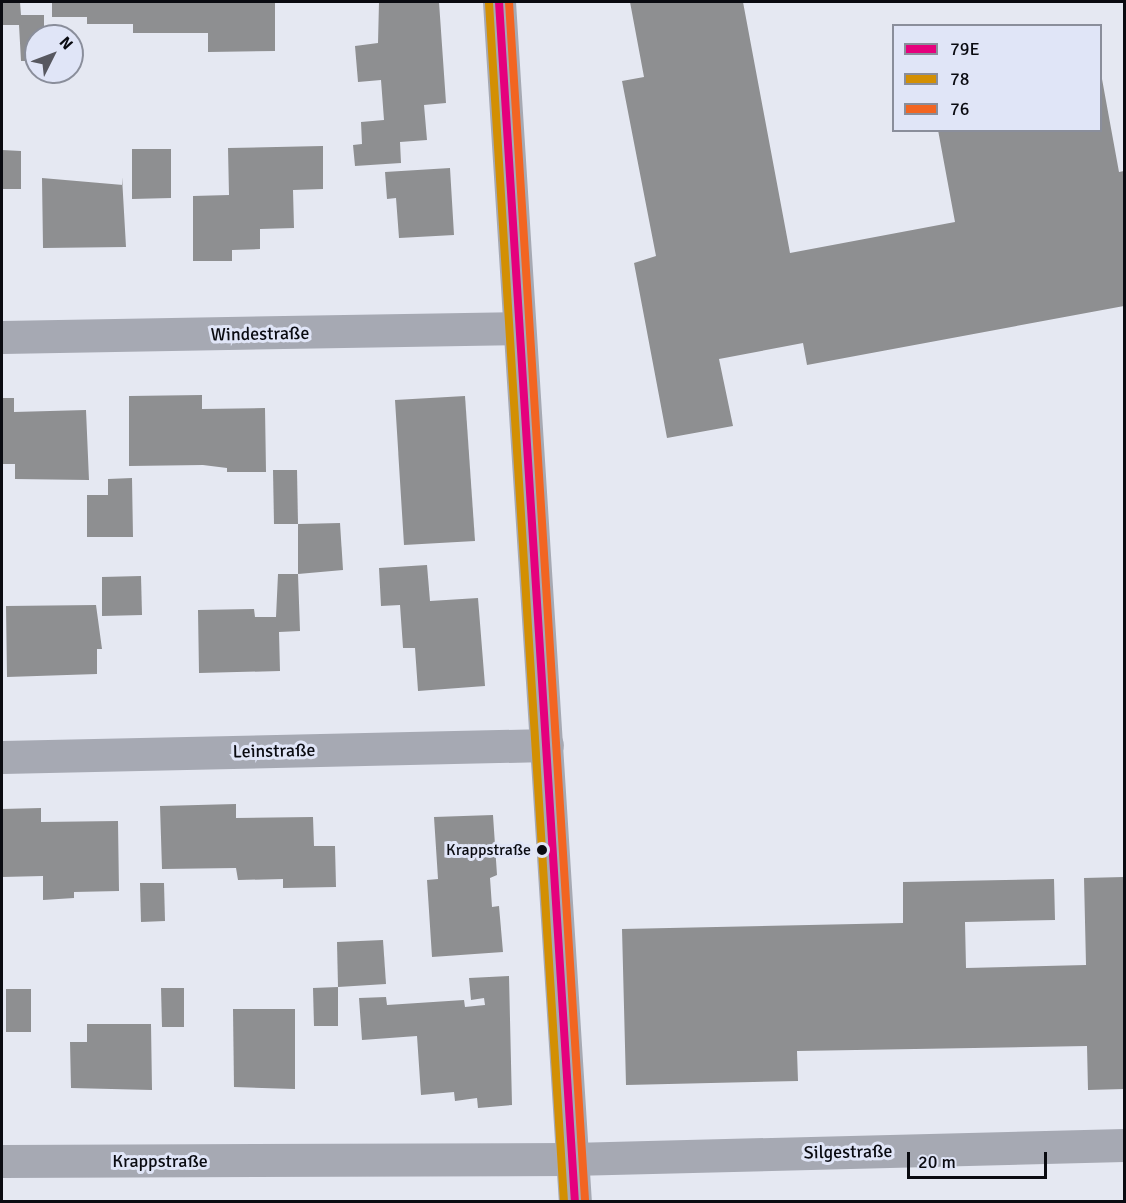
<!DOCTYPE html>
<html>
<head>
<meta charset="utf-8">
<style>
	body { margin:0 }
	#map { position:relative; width:1126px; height:1203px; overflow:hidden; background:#e5e8f2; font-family:Signika,sans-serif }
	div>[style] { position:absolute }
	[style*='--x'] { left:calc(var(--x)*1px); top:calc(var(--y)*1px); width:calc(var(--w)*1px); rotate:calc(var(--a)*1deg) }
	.building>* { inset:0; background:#8e8f91 }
	.minor>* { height:33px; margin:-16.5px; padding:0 16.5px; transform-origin:16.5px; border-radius:16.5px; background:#a6a9b3 }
	.bus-1>* { height:8px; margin:-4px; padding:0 4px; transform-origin:4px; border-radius:4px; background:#e5007d }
	.bus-2>* { height:8px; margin:-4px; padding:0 4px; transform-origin:4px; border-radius:4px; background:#d38f03 }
	.bus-3>* { height:8px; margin:-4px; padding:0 4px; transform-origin:4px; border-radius:4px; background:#f26522 }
	.dots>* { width:16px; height:16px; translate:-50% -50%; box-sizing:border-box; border:3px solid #e0e5f7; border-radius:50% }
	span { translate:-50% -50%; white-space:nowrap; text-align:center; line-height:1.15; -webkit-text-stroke:6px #e0e5f7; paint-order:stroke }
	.bus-label { font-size:16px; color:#0a0b11 }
	.right { translate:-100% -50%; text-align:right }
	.street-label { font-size:18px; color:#0a0b11 }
	.frame { position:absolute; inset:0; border:3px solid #0a0b11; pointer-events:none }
	.legend { position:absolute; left:892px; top:24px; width:210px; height:108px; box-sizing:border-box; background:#e0e5f7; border:2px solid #8a8e9b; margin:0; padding:8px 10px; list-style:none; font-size:18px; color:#0a0b11 }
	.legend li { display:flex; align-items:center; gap:12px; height:30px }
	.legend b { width:30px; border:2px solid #8a8e9b }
	.north { position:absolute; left:24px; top:24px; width:60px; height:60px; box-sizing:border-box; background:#e0e5f7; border:2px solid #8a8e9b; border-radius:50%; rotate:48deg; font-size:16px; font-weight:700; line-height:24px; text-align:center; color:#0a0b11 }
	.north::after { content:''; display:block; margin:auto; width:21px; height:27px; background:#575860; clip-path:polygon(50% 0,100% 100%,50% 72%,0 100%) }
	.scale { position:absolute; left:907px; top:1152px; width:140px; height:27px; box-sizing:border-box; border:3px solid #0a0b11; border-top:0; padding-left:8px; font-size:18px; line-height:21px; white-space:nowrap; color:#0a0b11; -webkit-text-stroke:4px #e0e5f7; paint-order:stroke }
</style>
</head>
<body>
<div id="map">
	<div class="building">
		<i style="clip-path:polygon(2px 2px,20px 2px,21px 15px,44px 15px,44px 36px,36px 36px,36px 61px,21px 61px,19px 25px,2px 25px)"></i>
		<i style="clip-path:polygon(52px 2px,275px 2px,275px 51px,208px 52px,208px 33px,133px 33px,133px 24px,87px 24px,87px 17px,52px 17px)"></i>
		<i style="clip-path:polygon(379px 2px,439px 2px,446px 103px,424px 105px,427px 140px,400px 142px,401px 163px,355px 166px,353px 145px,362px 144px,361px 122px,384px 120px,381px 80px,358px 82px,355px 46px,378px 43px)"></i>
		<i style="clip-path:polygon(630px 2px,743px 2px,790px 253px,955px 222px,938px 130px,1101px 130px,1102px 79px,1119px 172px,1124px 171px,1124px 306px,807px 365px,803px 343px,719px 359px,733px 426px,667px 438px,634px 263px,656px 256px,622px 81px,644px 77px)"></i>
		<i style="clip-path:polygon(323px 146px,323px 189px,293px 190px,294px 228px,260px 229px,260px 249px,232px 250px,232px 261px,193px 261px,193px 196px,229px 195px,228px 148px)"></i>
		<i style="clip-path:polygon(132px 149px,171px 149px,171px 198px,132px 199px)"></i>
		<i style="clip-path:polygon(2px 150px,21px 151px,21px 189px,2px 189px)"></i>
		<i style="clip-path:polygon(450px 168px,454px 235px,399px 238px,396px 198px,387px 199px,385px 172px)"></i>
		<i style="clip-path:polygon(122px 177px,126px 247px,43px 248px,42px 178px,123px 185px)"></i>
		<i style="clip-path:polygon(202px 395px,202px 409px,265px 408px,266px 472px,227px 472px,227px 468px,203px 465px,129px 466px,129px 396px)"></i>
		<i style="clip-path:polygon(465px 396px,475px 541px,404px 545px,395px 400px)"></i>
		<i style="clip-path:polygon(2px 398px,14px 398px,14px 412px,86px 410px,89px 480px,15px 479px,15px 464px,2px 464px)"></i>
		<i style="clip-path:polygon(273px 470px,297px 470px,298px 524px,274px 524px)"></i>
		<i style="clip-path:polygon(132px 478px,133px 537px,87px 537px,87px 495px,108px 495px,108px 479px)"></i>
		<i style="clip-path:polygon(340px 523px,343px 570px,298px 574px,298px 524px)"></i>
		<i style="clip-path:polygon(427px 565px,430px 601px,478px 598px,485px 686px,418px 691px,415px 648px,403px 648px,400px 605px,381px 606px,379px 568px)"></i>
		<i style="clip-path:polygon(278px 574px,298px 574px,300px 631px,279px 632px,280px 671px,199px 673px,198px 610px,254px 609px,255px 617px,276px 617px)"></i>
		<i style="clip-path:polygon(141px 576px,142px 615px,102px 616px,102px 577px)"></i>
		<i style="clip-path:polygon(96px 605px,102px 649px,97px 649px,97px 674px,7px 677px,6px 606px)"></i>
		<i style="clip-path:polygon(236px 804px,236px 818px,313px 817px,314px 846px,335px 846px,336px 887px,283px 888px,283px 879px,238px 880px,236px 868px,162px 869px,160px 806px)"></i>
		<i style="clip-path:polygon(41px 808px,41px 822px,118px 821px,119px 891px,74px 892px,74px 898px,43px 900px,43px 876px,2px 877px,2px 809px)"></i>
		<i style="clip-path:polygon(493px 815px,497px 875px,490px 878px,492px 907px,499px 906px,503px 952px,432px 957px,427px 880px,438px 879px,434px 817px)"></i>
		<i style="clip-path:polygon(1124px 877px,1124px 1089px,1088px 1090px,1087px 1046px,797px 1051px,798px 1081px,626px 1085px,622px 929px,903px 923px,903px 882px,1054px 879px,1055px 920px,965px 922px,966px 968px,1086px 965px,1084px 878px)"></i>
		<i style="clip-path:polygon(140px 883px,164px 883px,165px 921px,141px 922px)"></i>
		<i style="clip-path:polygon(383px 940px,386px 984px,338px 987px,337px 942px)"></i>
		<i style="clip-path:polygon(509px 976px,512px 1105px,478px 1108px,477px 1098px,455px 1101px,454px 1092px,421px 1095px,417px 1036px,362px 1040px,359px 998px,386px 997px,387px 1005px,464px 1000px,465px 1007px,485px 1005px,484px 998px,471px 1000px,469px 978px)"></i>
		<i style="clip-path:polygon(338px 987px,338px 1026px,314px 1026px,313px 988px)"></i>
		<i style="clip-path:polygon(161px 988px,184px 988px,184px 1027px,162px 1027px)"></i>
		<i style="clip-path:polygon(6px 989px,31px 989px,31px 1032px,6px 1032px)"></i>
		<i style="clip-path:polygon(233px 1009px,295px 1009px,295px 1089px,234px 1087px)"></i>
		<i style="clip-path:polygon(87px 1024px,151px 1024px,152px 1090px,71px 1088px,70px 1042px,87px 1042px)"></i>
	</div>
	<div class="minor">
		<i style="--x:499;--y:2;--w:1202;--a:86.38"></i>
		<i style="--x:2;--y:337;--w:517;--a:-1"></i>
		<i style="--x:2;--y:757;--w:545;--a:-1.26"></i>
		<i style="--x:2;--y:1161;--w:569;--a:-0.2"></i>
		<i style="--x:571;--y:1159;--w:553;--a:-1.45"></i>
	</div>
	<div class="bus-1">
		<i style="--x:499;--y:2;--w:1202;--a:86.38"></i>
	</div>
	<div class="bus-2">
		<i style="--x:489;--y:3;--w:1201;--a:86.42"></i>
	</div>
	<div class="bus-3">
		<i style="--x:509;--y:2;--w:1201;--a:86.37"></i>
	</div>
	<div class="dots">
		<i style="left:542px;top:850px;background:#0a0b11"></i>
	</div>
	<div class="bus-label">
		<span class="right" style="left:531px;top:850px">Krappstraße</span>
	</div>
	<div class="street-label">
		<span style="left:260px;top:334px;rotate:-1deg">Windestraße</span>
		<span style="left:274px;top:751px;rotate:-1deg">Leinstraße</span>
		<span style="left:848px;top:1152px;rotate:-1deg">Silgestraße</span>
		<span style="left:160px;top:1161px">Krappstraße</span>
	</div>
	<div class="frame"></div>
	<ul class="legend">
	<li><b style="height:8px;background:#e5007d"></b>79E</li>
	<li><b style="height:8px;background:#d38f03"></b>78</li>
	<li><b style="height:8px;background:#f26522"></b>76</li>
	</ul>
	<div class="north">N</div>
	<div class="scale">20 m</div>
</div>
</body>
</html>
